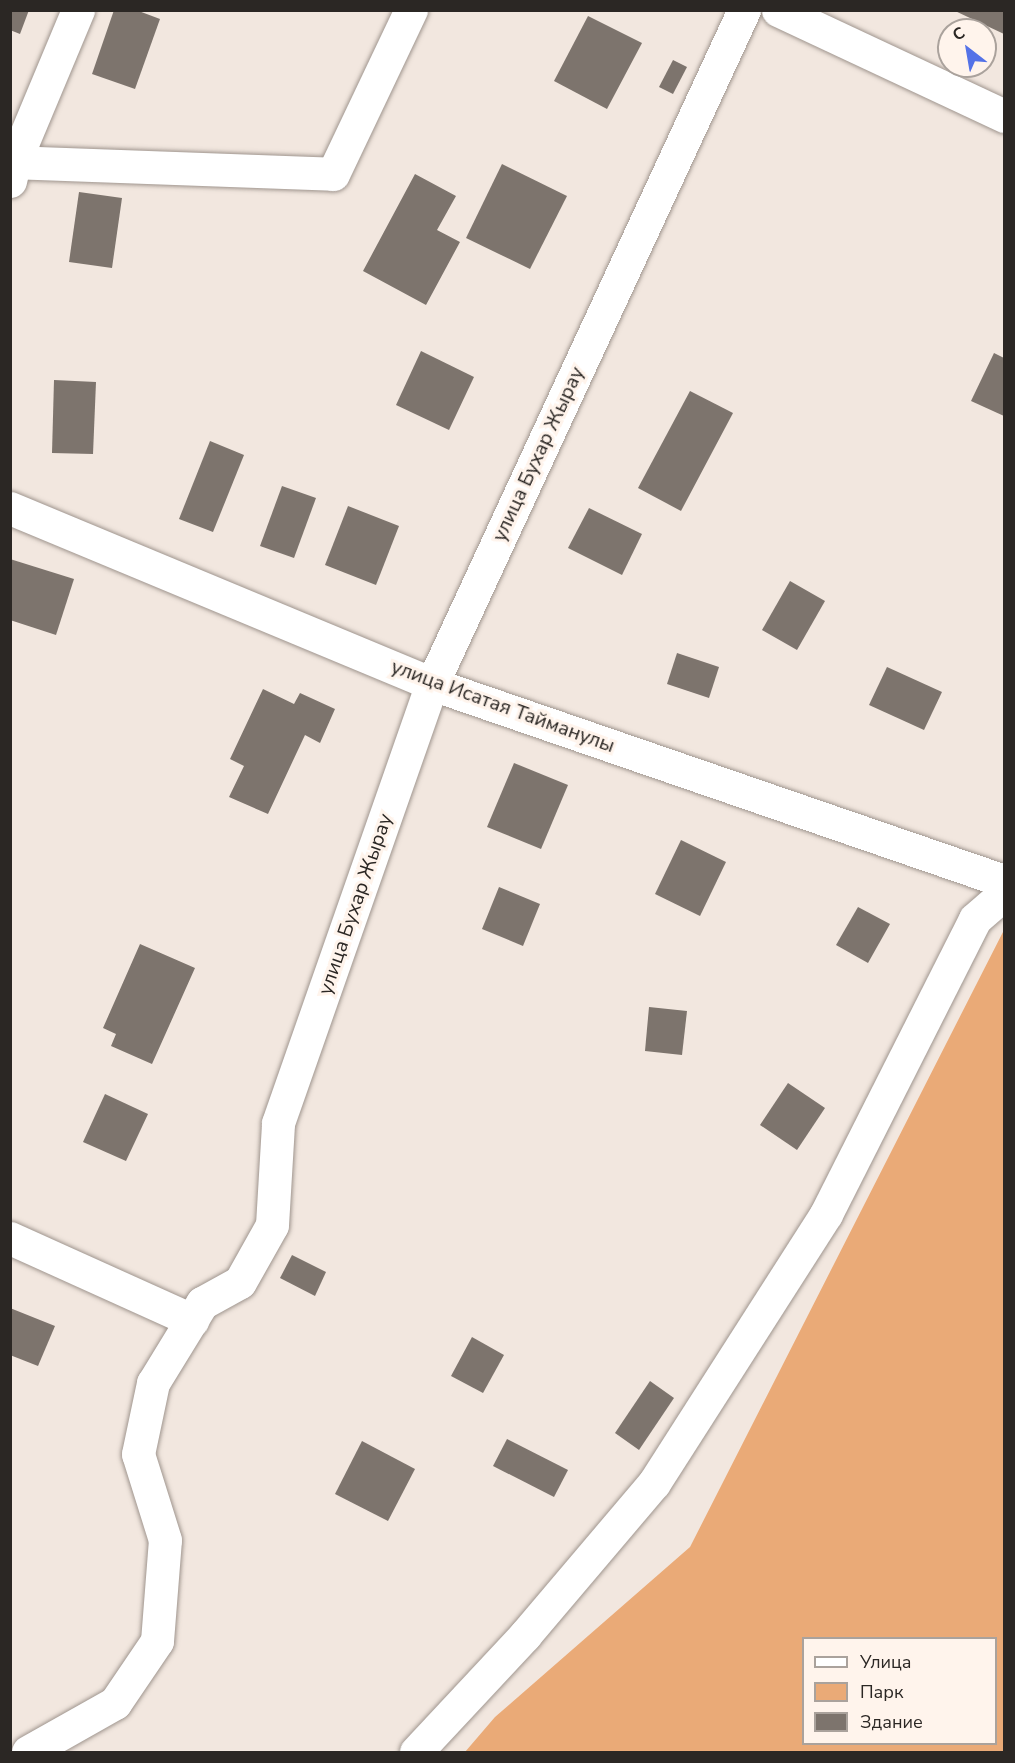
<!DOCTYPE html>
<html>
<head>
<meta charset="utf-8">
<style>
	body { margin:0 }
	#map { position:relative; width:1015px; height:1763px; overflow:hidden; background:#f2e7df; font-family:"Nunito Sans",sans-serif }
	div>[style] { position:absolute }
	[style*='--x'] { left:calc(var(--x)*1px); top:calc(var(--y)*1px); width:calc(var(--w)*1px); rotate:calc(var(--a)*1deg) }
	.green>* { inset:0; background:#eaaa77 }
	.building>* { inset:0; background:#7d746d }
	.roads { filter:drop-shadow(0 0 2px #9f958e) drop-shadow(0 0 2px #9f958e) }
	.minor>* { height:33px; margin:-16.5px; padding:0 16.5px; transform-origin:16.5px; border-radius:16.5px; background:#fff }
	span { translate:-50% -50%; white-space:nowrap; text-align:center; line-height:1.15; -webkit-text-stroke:6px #fff4ec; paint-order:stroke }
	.street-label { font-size:20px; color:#2b2724 }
	.frame { position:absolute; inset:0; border:12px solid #2b2724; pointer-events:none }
	.legend { position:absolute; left:802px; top:1637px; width:195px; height:108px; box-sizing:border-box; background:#fff4ec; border:2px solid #aaa29c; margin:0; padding:8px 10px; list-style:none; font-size:18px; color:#2b2724 }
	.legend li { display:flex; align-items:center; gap:12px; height:30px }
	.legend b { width:30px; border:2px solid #aaa29c }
	.north { position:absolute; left:937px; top:18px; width:60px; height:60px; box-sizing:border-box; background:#fff4ec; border:2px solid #aaa29c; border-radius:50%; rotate:329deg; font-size:16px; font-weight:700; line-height:24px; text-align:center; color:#2b2724 }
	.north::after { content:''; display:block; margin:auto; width:21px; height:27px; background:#5472e7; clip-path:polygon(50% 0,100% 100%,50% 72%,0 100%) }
</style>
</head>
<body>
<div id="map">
	<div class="green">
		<i style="clip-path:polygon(evenodd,1004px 930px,1004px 1752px,465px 1752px,495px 1717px,690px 1547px,1004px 930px,804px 1638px,996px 1638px,996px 1744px,804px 1744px,804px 1638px)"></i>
	</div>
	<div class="building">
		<i style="clip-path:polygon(10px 10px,29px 10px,20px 34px,10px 30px)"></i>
		<i style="clip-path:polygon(114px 10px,136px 10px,160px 19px,135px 89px,92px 74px)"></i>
		<i style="clip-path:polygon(953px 10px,1004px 10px,1004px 34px)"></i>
		<i style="clip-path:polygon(588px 16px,642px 43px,607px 109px,554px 81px)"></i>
		<i style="clip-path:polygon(673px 60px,687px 67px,673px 94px,659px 87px)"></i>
		<i style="clip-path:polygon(502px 164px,567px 196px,530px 269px,466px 238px)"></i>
		<i style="clip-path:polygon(415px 174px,456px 196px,437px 230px,460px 242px,426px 305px,363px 271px)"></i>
		<i style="clip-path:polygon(79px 192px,122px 198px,112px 268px,69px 262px)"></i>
		<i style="clip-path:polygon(421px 351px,474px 377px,449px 430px,396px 405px)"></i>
		<i style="clip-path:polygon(994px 353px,1004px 358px,1004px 416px,971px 401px)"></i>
		<i style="clip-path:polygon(54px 380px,96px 382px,93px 454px,52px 453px)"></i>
		<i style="clip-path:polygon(690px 391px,733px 413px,681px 511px,638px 488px)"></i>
		<i style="clip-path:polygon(210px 441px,244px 455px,213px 532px,179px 519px)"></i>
		<i style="clip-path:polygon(282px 486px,316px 498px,294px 558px,260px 546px)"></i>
		<i style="clip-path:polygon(348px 506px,399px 526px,376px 585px,325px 565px)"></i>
		<i style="clip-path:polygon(589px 508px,642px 534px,622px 575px,568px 548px)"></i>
		<i style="clip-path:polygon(10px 559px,74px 579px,56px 635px,10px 620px)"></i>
		<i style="clip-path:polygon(790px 581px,825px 601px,797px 650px,762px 630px)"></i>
		<i style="clip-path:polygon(677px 653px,719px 667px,709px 698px,667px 684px)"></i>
		<i style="clip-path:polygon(887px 667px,942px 692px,924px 730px,869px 705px)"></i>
		<i style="clip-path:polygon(263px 689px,294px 704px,300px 693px,335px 709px,320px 743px,305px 735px,268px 814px,229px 797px,244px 766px,230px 759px)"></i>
		<i style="clip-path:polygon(514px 763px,568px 785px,541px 849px,487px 827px)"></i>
		<i style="clip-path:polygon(681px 840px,726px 862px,700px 916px,655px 894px)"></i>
		<i style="clip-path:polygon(499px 887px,540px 904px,523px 946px,482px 929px)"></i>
		<i style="clip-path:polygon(858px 907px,890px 924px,868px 963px,836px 945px)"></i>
		<i style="clip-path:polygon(140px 944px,195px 968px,152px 1064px,111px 1046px,116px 1034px,103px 1028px)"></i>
		<i style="clip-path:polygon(649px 1007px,687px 1011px,682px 1055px,645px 1051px)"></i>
		<i style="clip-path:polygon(788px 1083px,825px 1108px,797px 1150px,760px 1125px)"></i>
		<i style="clip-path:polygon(105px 1094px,148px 1114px,126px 1161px,83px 1142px)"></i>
		<i style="clip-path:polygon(292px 1255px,326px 1272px,315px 1296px,280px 1278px)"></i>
		<i style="clip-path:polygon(10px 1308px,55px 1326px,38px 1366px,10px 1355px)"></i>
		<i style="clip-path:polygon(472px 1337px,504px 1355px,483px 1393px,451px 1376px)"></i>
		<i style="clip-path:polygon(650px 1381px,674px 1398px,639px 1450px,615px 1433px)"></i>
		<i style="clip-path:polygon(507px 1439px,568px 1470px,554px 1497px,493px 1466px)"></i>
		<i style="clip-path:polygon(362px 1441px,415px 1469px,388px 1521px,335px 1494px)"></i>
	</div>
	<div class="roads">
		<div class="minor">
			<i style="--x:778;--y:10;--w:250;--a:25.1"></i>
			<i style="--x:10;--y:162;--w:323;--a:2.1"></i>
			<i style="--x:333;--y:174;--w:182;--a:-64.6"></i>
			<i style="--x:10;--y:181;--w:18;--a:-77"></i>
			<i style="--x:14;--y:163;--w:166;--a:-67.3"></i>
			<i style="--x:10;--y:508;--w:457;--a:22.6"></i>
			<i style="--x:432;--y:684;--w:605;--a:19"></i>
			<i style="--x:10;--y:1238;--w:200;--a:24.3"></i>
			<i style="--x:28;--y:1752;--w:100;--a:-29.4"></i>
			<i style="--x:115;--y:1703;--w:75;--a:-55.9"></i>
			<i style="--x:157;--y:1641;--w:101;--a:-85.5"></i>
			<i style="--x:165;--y:1540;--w:90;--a:-107.4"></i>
			<i style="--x:138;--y:1454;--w:73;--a:-78.1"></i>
			<i style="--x:153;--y:1383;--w:94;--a:-58.5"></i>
			<i style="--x:202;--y:1303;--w:43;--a:-28.9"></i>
			<i style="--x:240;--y:1282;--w:65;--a:-60.7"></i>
			<i style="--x:272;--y:1225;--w:102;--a:-86.6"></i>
			<i style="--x:278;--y:1123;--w:465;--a:-70.7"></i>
			<i style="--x:432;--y:684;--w:743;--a:-65.16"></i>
			<i style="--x:416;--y:1752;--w:160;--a:-47"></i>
			<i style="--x:525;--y:1635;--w:199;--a:-49.7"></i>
			<i style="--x:654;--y:1483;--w:319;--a:-57.4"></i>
			<i style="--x:826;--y:1214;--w:330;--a:-63.2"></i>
			<i style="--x:975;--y:919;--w:38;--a:-41"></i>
		</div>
	</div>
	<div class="street-label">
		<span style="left:538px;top:454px;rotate:-65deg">улица Бухар Жырау</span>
		<span style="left:503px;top:706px;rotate:20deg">улица Исатая Тайманулы</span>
		<span style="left:355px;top:904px;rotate:-71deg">улица Бухар Жырау</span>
	</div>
	<div class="frame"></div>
	<ul class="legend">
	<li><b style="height:8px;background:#fff"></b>Улица</li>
	<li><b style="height:16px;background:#eaaa77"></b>Парк</li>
	<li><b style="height:16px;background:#7d746d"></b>Здание</li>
	</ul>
	<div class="north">С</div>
</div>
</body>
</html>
